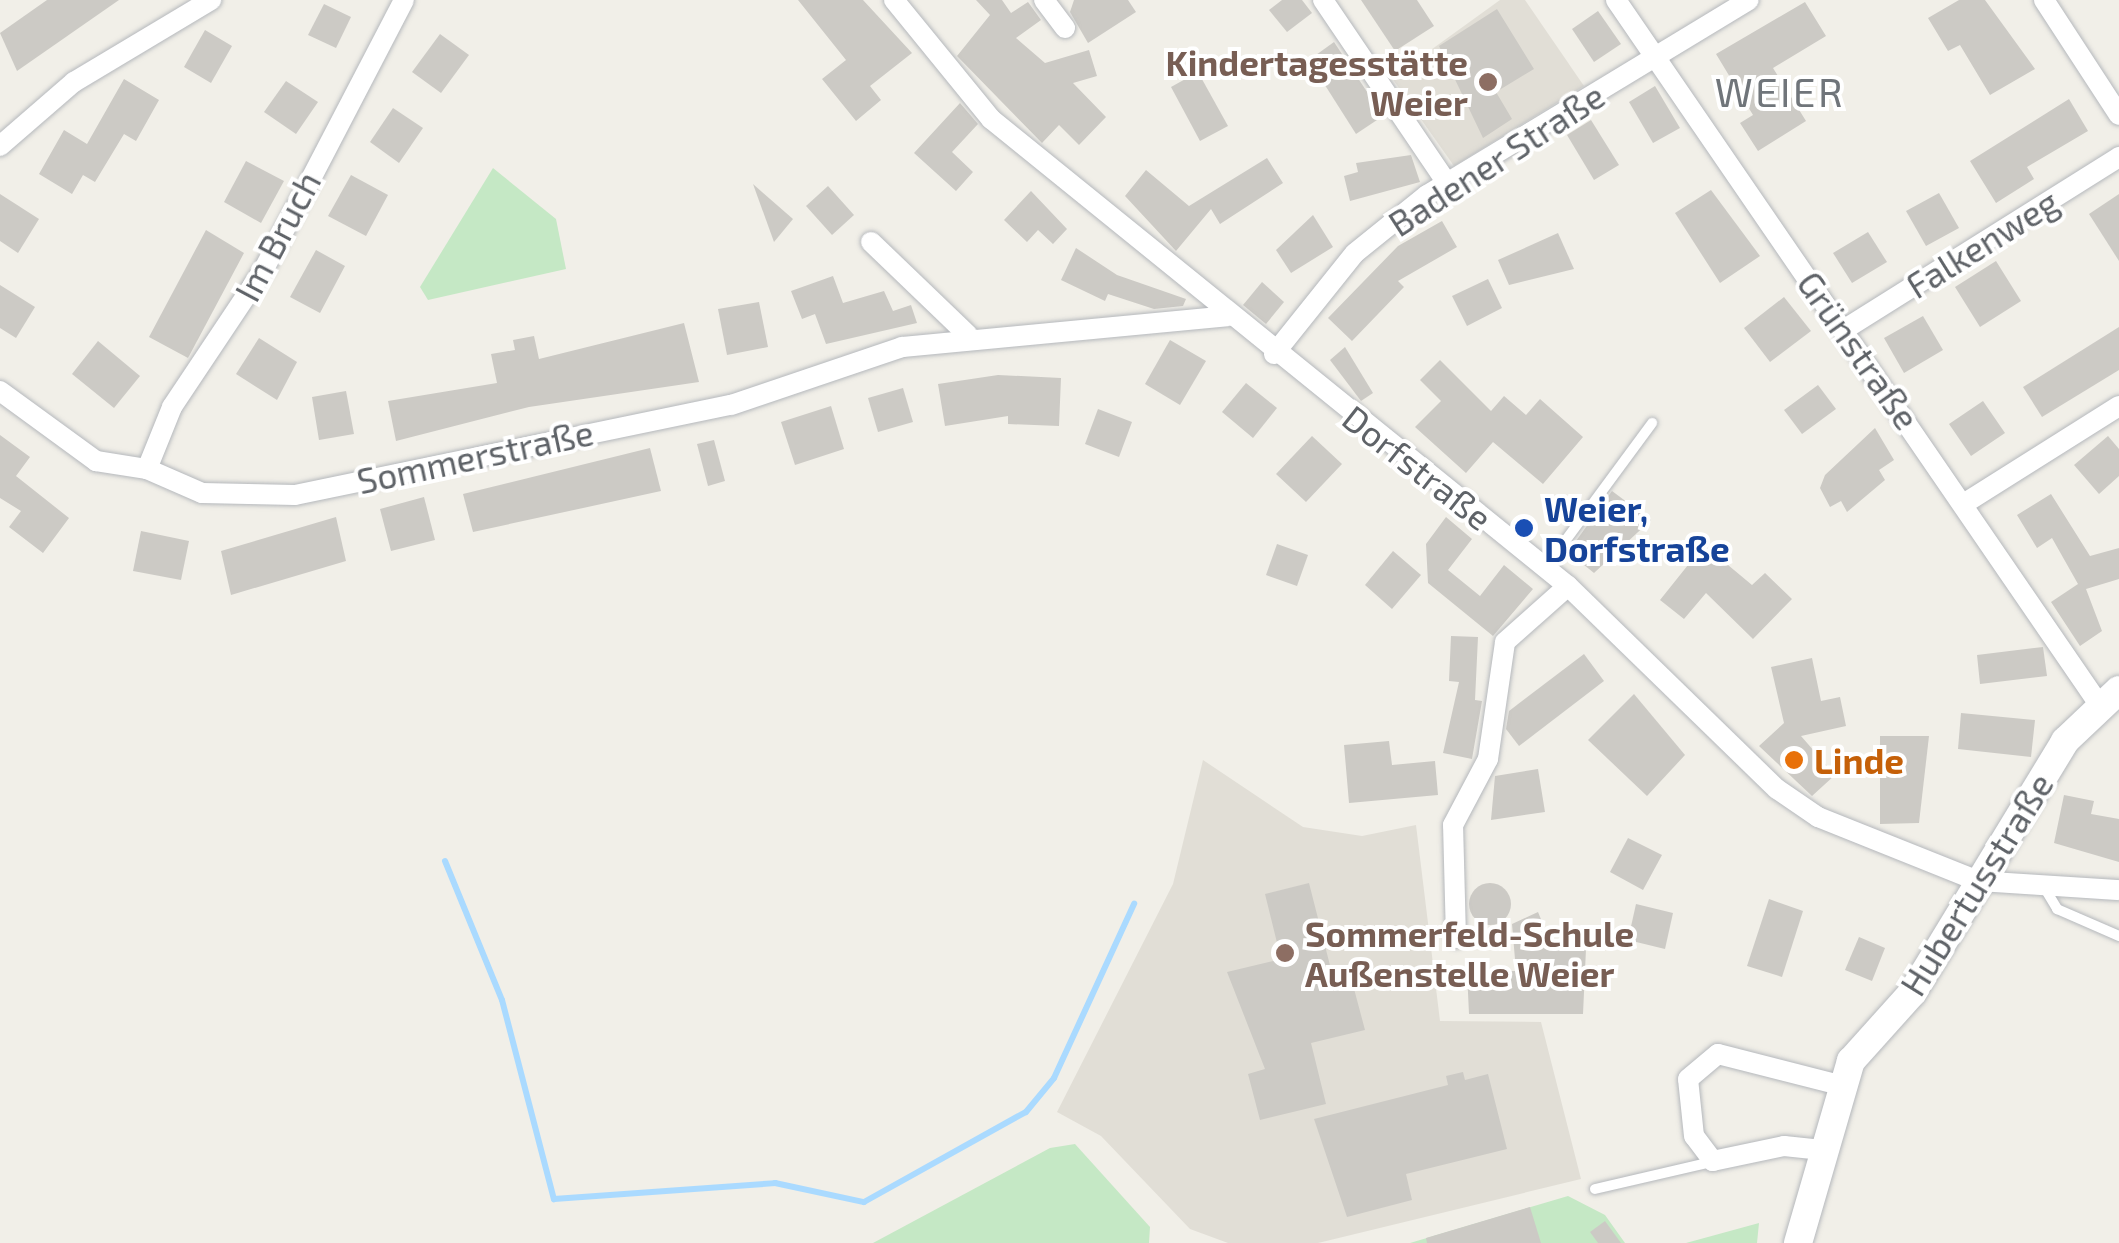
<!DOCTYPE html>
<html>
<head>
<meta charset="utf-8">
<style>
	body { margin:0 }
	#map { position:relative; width:2119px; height:1243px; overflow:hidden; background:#f1efe8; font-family:"Exo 2",sans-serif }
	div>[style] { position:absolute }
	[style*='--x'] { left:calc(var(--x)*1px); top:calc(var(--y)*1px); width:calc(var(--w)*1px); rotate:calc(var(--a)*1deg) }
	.education>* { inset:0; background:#e1ded6 }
	.green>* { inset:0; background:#c5e8c5 }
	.stream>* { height:6px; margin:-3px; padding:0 3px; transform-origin:3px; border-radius:3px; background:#aadaff }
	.building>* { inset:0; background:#cccac5 }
	.round { border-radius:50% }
	.roads { filter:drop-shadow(0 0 2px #b5b8bc) drop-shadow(0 0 2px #b5b8bc) }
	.lane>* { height:10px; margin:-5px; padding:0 5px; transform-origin:5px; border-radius:5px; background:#fff }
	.street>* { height:20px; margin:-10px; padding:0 10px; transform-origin:10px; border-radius:10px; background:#fff }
	.secondary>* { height:28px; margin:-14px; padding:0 14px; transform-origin:14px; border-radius:14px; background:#fff }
	.dots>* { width:28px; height:28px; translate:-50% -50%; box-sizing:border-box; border:5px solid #fff; border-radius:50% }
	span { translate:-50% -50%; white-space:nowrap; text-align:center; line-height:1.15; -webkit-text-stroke:8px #fff; paint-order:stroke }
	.education-label { font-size:35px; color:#785e54; font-weight:700 }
	.right { translate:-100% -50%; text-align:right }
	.left { translate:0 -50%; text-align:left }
	.street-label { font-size:35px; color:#5f6368 }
	.transit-label { font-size:35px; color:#164399; font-weight:700 }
	.food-label { font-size:35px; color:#c56008; font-weight:700 }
	.quarter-label { font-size:40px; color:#70757a; letter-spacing:2.5px }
</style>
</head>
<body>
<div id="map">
	<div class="education">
		<i style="clip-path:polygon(1500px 0,1525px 0,1584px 86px,1454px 166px,1392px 78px)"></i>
		<i style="clip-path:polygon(1203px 760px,1303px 827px,1362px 836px,1416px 825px,1440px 1021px,1541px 1022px,1581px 1179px,1318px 1243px,1228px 1243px,1190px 1229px,1101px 1136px,1057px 1112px,1173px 884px)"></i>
	</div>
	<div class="green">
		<i style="clip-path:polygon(493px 168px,556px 219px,566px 269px,428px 300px,420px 287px)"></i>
		<i style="clip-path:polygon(1075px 1144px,1150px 1227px,1149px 1243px,873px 1243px,1050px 1148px)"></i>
		<i style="clip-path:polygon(1568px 1196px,1605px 1215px,1625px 1243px,1410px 1243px)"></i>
		<i style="clip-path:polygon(1759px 1223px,1757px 1243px,1686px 1243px)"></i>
	</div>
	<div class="stream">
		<i style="--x:445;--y:861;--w:150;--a:67.7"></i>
		<i style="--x:502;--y:1000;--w:206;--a:75.4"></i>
		<i style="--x:554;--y:1199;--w:222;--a:-4.1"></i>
		<i style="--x:775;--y:1183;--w:91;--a:12.1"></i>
		<i style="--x:864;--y:1202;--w:185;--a:-29.1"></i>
		<i style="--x:1026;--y:1112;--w:44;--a:-50.5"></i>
		<i style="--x:1054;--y:1078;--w:192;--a:-65.3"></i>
	</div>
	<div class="building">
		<i style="clip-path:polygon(47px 0,119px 0,17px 71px,0 33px)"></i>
		<i style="clip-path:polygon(798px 0,863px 0,912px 53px,870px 86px,881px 100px,856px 121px,822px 79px,846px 60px)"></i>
		<i style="clip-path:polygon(976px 0,1002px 0,1011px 13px,1028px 2px,1041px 20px,1016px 38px,1045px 63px,1089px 50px,1097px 76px,1073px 83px,1106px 117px,1079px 145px,1059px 125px,1042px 143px,957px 56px,990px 15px)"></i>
		<i style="clip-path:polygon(1074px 0,1128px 0,1136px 12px,1088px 43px,1070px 12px)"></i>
		<i style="clip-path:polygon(1282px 0,1302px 0,1312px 13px,1287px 32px,1269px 10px)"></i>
		<i style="clip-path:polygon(1361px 0,1417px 0,1434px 26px,1395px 51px)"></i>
		<i style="clip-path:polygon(1959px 0,1985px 0,2035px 69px,1990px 95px,1960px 45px,1948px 51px,1928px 18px)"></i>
		<i style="clip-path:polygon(1805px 2px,1826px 36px,1773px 68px,1806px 121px,1758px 151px,1740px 123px,1753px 115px,1716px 54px)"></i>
		<i style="clip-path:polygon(324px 4px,351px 17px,336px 48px,308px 35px)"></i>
		<i style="clip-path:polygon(1497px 9px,1534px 69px,1496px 92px,1512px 119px,1483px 138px,1439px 46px)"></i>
		<i style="clip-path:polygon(1598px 11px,1621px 44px,1594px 62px,1572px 29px)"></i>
		<i style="clip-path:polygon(205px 30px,232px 46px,211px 83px,184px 67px)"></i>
		<i style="clip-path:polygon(440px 34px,469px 55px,441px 93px,412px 72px)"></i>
		<i style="clip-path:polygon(1334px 42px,1383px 116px,1356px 134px,1309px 60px)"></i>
		<i style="clip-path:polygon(1198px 72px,1228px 126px,1200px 141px,1171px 87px)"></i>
		<i style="clip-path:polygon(124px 79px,159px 100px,136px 141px,124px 134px,95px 182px,83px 175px,72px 194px,39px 174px,64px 130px,87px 144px)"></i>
		<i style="clip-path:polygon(286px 81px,318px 102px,296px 134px,264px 112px)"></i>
		<i style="clip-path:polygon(1655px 86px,1680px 128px,1653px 143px,1629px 102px)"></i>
		<i style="clip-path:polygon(2069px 99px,2088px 131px,2027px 167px,2034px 179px,1996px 203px,1970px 161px)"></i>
		<i style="clip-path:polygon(960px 103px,978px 124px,952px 152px,973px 172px,956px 191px,914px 153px)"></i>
		<i style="clip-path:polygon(393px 108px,423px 128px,399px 163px,370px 142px)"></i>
		<i style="clip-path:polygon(1591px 120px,1619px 165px,1594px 180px,1567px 135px)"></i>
		<i style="clip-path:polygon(1411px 155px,1420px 182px,1350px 201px,1344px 176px,1358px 172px,1356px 163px)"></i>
		<i style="clip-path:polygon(1267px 158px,1283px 183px,1220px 224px,1211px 209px,1176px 251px,1125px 196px,1146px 170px,1189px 206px)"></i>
		<i style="clip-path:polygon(246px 161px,284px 181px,261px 223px,224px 202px)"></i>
		<i style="clip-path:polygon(351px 175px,388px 195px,366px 236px,328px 216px)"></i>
		<i style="clip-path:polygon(753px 184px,793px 219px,774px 242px)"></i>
		<i style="clip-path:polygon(828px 186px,854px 215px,832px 235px,806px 206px)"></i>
		<i style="clip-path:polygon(1711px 190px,1760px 256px,1720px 283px,1675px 213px)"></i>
		<i style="clip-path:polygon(1031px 191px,1067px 229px,1053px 244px,1038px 230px,1027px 242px,1004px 220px)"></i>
		<i style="clip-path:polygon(1939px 193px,1959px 228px,1926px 246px,1906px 211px)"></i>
		<i style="clip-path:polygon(0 194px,39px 219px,18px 253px,0 241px)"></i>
		<i style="clip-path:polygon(2119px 194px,2119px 261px,2089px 214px)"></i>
		<i style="clip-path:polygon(1313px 215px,1333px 247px,1291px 273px,1276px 250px)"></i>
		<i style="clip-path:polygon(1442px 221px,1457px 247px,1398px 281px,1404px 287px,1352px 341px,1328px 318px,1398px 246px)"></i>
		<i style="clip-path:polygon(206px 230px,244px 253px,188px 358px,149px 337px)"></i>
		<i style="clip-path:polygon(1868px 232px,1887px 262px,1852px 283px,1833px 253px)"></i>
		<i style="clip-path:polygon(1558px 233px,1574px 269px,1509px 285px,1498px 260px)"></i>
		<i style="clip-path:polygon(1076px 248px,1117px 275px,1186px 299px,1183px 306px,1154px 309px,1108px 294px,1105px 301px,1061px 280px)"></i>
		<i style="clip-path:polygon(316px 250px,345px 266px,320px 313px,290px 297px)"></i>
		<i style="clip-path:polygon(1996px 261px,2021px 301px,1980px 327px,1955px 287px)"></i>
		<i style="clip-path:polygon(833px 276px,843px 303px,884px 291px,893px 311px,911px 305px,917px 323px,826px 344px,815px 314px,802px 319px,791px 291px)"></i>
		<i style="clip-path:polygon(1488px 279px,1502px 308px,1467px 326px,1452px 296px)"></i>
		<i style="clip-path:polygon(1262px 282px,1284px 302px,1266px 324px,1243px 305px)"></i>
		<i style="clip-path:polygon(0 285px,35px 307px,16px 338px,0 328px)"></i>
		<i style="clip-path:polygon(1784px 297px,1811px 331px,1770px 362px,1744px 328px)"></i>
		<i style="clip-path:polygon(759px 302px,768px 347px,727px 355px,718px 309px)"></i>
		<i style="clip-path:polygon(1923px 316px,1943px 350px,1904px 373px,1884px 338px)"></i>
		<i style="clip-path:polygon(684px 323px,699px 382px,529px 407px,396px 441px,388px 401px,497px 383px,491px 354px,515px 350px,513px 340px,534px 336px,539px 359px)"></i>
		<i style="clip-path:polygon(2119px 327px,2119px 370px,2042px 417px,2023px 387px)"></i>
		<i style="clip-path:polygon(259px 338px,297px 362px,277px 400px,236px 374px)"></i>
		<i style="clip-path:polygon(1170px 340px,1206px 361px,1180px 405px,1145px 384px)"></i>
		<i style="clip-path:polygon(98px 341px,140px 376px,114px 408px,72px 374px)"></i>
		<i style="clip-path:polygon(1345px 347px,1373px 393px,1361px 401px,1330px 360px)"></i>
		<i style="clip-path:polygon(1440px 360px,1491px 411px,1504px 396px,1526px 415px,1540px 399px,1583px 437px,1543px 484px,1493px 442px,1466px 473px,1415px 427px,1441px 401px,1420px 380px)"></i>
		<i style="clip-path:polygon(998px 375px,1061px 378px,1059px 426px,1008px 424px,1008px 416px,945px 426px,938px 384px)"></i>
		<i style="clip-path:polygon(1246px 383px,1277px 408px,1253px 438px,1222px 412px)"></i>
		<i style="clip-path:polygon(1818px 385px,1836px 409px,1802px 434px,1784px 410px)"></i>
		<i style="clip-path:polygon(903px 388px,913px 422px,878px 432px,868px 398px)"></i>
		<i style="clip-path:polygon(346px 391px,354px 434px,319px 440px,312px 397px)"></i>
		<i style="clip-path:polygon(1983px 401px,2005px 433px,1971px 456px,1949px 424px)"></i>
		<i style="clip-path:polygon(831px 406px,844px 449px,795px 465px,781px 422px)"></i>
		<i style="clip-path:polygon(1098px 409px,1132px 422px,1119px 457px,1085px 444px)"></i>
		<i style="clip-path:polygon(1875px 428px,1894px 460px,1879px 470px,1885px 480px,1847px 512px,1841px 501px,1830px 507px,1820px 488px,1825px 475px)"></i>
		<i style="clip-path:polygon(0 435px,30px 457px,16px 476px,69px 518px,43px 553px,9px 527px,21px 511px,0 498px)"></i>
		<i style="clip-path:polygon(1312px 436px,1342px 464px,1306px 502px,1276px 474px)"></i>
		<i style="clip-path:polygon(2108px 436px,2119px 449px,2119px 476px,2099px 494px,2074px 465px)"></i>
		<i style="clip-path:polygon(714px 440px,725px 481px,708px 486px,697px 444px)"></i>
		<i style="clip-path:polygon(650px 448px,661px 491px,473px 532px,463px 494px)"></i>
		<i style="clip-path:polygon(1612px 491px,1651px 520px,1594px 573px,1568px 552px)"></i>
		<i style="clip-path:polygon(2051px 494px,2090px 556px,2119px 548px,2119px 579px,2086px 589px,2102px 631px,2080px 646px,2051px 602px,2078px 584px,2052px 538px,2037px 548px,2017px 515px)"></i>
		<i style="clip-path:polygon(424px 497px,435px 540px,391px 551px,380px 509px)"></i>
		<i style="clip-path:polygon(336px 517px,346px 561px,231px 595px,221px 551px)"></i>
		<i style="clip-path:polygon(1446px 517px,1472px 539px,1448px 570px,1480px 596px,1504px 565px,1533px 589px,1493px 636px,1428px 583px,1426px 544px)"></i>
		<i style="clip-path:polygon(141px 531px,189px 541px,181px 580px,133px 571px)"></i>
		<i style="clip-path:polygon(1277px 544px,1308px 555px,1297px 586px,1266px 575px)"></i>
		<i style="clip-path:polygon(1704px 545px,1752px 585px,1765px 573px,1792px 599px,1753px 639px,1706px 593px,1684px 619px,1660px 600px)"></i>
		<i style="clip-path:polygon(1393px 551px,1421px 575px,1392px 609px,1365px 585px)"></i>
		<i style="clip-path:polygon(1451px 636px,1478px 637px,1475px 700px,1482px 701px,1472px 759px,1443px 753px,1459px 682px,1449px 681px)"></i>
		<i style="clip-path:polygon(2043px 647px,2047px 676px,1980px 684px,1977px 655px)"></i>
		<i style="clip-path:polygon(1584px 654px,1604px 681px,1519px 746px,1506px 729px,1509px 711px)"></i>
		<i style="clip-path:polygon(1812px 658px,1821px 701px,1840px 697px,1846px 726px,1801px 736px,1835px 775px,1812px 796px,1759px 746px,1784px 723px,1771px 667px)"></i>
		<i style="clip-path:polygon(1634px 694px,1685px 755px,1647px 796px,1588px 740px)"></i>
		<i style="clip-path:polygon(1961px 713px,2035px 720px,2031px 757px,1958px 749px)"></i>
		<i style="clip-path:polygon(1880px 736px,1929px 736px,1919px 823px,1880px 824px)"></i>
		<i style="clip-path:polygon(1389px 741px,1392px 765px,1435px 761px,1438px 795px,1349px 803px,1344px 745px)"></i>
		<i style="clip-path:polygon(1538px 769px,1545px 812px,1491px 820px,1495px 776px)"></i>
		<i style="clip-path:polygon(2064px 795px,2094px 801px,2091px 814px,2119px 819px,2119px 862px,2054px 843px)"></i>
		<i style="clip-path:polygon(1628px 838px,1662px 855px,1643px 890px,1610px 872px)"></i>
		<i class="round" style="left:1469px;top:883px;width:42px;height:42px"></i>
		<i style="clip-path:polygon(1309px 883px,1336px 989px,1353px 985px,1365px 1030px,1311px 1043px,1326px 1104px,1260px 1120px,1248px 1074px,1265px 1069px,1227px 972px,1281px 959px,1265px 894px)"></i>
		<i style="clip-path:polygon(1769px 899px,1803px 911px,1782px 977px,1747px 966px)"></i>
		<i style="clip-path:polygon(1636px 904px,1673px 913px,1665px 949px,1628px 940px)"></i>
		<i style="clip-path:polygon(1538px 912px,1552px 946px,1586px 949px,1583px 1014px,1469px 1014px,1467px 972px,1516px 971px,1512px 924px)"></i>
		<i style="clip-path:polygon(1859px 937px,1885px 948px,1872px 981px,1845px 970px)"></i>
		<i style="clip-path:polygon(1463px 1072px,1465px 1080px,1488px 1074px,1507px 1149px,1406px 1174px,1412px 1200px,1347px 1217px,1314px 1119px,1448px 1085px,1446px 1076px)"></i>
		<i style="clip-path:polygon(1530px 1207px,1541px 1243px,1427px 1243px,1426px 1238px)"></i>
		<i style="clip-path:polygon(1605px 1221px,1621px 1243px,1598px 1243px,1590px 1232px)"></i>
	</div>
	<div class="roads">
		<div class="lane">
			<i style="--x:1546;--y:567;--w:179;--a:-53.6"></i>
			<i style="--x:2044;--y:887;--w:26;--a:59"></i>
			<i style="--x:2057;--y:909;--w:68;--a:23.5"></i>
			<i style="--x:1595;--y:1189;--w:119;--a:-13.1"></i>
		</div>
		<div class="street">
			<i style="--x:894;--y:0;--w:154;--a:50.8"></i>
			<i style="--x:991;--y:119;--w:742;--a:38.99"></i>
			<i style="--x:1568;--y:586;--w:291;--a:44.2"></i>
			<i style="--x:1777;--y:789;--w:50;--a:34.3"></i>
			<i style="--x:1818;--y:817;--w:172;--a:21.8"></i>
			<i style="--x:1978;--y:881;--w:141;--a:3.7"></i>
			<i style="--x:1044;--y:0;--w:35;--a:53"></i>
			<i style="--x:1323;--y:0;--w:220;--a:55.9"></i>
			<i style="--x:1616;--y:0;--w:852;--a:55.56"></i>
			<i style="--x:2044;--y:0;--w:137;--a:56.9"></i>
			<i style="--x:0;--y:146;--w:98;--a:-40.9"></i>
			<i style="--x:74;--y:82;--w:160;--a:-30.9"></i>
			<i style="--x:871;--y:242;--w:134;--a:43.8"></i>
			<i style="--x:1845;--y:329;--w:324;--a:-32.1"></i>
			<i style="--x:1274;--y:354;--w:129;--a:-51.3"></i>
			<i style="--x:1355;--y:253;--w:92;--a:-38.9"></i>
			<i style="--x:1427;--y:195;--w:376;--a:-31.2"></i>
			<i style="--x:0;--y:391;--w:119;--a:36.1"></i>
			<i style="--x:96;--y:461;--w:52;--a:8.9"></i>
			<i style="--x:147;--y:469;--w:60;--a:23.6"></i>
			<i style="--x:202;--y:493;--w:93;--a:1.2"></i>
			<i style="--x:295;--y:495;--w:445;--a:-11.7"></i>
			<i style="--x:731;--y:405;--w:181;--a:-18.7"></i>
			<i style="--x:902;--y:347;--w:327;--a:-5.4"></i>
			<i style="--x:147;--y:469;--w:67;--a:-68"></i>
			<i style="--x:172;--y:407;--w:166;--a:-56.3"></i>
			<i style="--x:264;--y:269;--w:303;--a:-62.5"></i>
			<i style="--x:1965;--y:503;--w:182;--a:-32.2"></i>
			<i style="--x:1456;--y:938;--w:113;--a:-91.5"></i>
			<i style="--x:1453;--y:825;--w:75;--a:-62.1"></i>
			<i style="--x:1488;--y:759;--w:118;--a:-81.7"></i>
			<i style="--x:1505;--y:642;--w:84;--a:-41.6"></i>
			<i style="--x:1822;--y:1150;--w:38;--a:-174"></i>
			<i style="--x:1784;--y:1146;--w:73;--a:168.1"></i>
			<i style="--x:1713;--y:1161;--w:31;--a:-127"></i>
			<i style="--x:1694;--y:1136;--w:57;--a:-96"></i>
			<i style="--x:1688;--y:1079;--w:39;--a:-40"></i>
			<i style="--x:1718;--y:1054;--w:126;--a:14.3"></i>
		</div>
		<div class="secondary">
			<i style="--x:1798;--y:1243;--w:190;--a:-73.8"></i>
			<i style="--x:1851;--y:1061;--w:91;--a:-48.1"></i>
			<i style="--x:1912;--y:993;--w:295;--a:-58.7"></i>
			<i style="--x:2065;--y:741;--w:74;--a:-43.4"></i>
		</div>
	</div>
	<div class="dots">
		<i style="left:1488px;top:82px;background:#8d6e63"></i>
		<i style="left:1524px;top:528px;background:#1a4fb4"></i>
		<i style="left:1794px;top:760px;background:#e8710a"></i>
		<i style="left:1285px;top:953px;background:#8d6e63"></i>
	</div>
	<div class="education-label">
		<span class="right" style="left:1468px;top:82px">Kindertagesstätte<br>Weier</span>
		<span class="left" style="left:1305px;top:953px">Sommerfeld-Schule<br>Außenstelle Weier</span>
	</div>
	<div class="street-label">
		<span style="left:1496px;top:159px;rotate:-33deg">Badener Straße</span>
		<span style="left:277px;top:236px;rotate:-62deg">Im Bruch</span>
		<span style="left:1982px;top:243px;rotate:-32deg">Falkenweg</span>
		<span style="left:1859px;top:350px;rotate:55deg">Grünstraße</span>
		<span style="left:475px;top:456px;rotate:-12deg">Sommerstraße</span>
		<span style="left:1418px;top:467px;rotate:38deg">Dorfstraße</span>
		<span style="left:1976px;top:884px;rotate:-58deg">Hubertusstraße</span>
	</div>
	<div class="transit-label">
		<span class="left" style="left:1544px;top:528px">Weier,<br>Dorfstraße</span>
	</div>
	<div class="food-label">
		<span class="left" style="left:1814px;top:760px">Linde</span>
	</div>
	<div class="quarter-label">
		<span style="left:1780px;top:91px">WEIER</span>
	</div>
</div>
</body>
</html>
